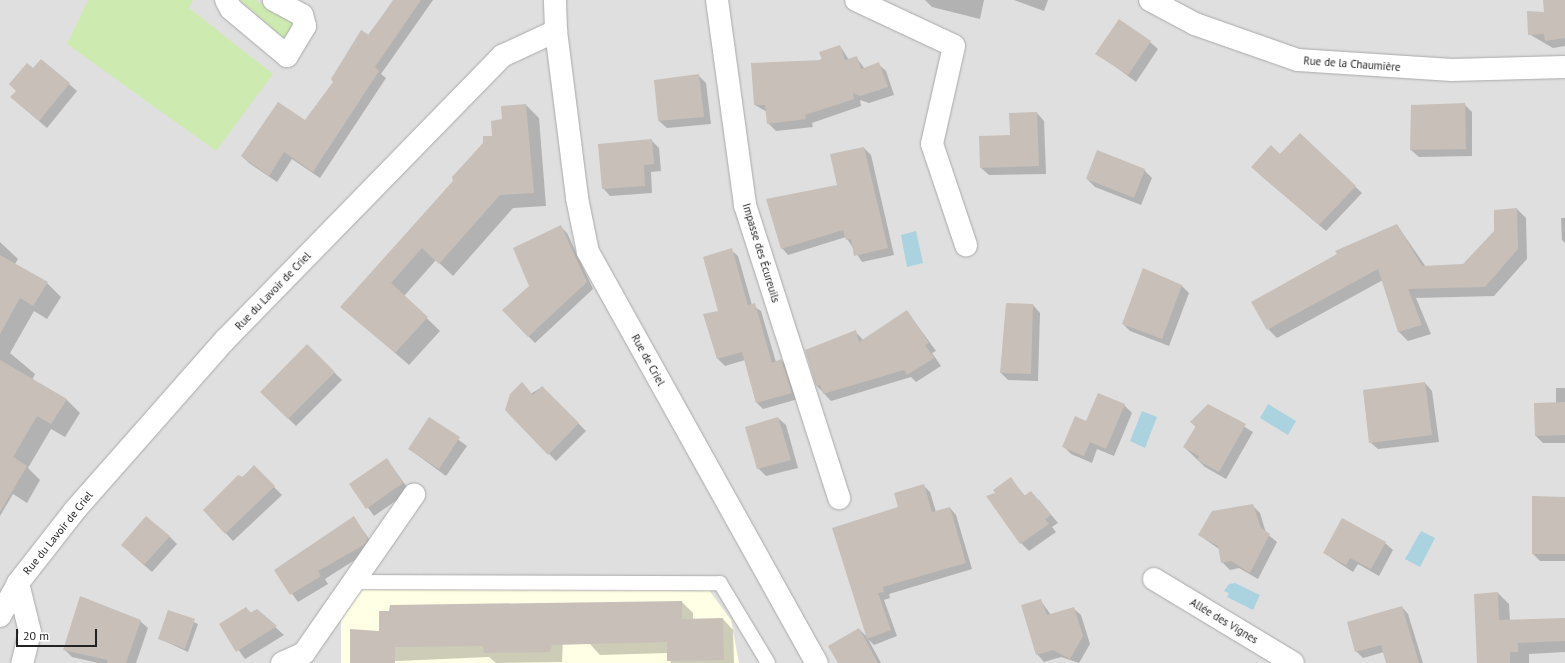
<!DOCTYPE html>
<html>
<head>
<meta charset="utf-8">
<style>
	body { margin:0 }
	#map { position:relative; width:1565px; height:663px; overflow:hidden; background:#f2efe9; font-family:"PT Sans",sans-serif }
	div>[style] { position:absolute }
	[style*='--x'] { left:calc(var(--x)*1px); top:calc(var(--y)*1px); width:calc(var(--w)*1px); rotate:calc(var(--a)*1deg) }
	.residential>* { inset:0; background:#e0dfdf }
	.education>* { inset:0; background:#ffffe5 }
	.grass>* { inset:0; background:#cdebb0 }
	.water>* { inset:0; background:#aad3df }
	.shadow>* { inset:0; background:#0003 }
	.building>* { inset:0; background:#c7bfb8 }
	.roads { filter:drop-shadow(0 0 1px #a9a9a9) drop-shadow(0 0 1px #a9a9a9) }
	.service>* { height:14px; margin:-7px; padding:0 7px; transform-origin:7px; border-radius:7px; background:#fff }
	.minor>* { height:22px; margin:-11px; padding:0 11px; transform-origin:11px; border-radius:11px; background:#fff }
	.tertiary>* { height:22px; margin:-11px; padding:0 11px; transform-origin:11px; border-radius:11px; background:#fff }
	span { translate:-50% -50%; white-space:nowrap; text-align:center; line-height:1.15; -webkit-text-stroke:4px #fff; paint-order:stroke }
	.street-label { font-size:11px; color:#222 }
	.scale { position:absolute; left:16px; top:629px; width:81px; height:18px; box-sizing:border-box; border:2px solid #222; border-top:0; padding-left:5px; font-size:12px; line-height:14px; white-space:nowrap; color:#222; -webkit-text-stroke:3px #fff; paint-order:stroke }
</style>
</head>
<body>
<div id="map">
	<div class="residential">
		<i style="clip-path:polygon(0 0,1565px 0,1565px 663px,0 663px)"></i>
	</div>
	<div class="education">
		<i style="clip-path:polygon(366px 583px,706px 586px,731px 620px,739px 663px,341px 663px,341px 620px)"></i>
	</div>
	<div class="grass">
		<i style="clip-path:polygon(88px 0,193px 0,189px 8px,273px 74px,216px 151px,67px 44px)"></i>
		<i style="clip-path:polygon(240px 0,255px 0,296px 24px,288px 38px,281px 40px,271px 34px,263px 20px)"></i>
	</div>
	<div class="water">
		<i style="clip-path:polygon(916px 231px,923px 263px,907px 267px,901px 235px)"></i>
		<i style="clip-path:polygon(1268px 404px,1296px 421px,1288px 435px,1260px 418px)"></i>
		<i style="clip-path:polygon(1142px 411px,1157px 417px,1145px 448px,1130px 441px)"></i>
		<i style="clip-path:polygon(1421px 531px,1435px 538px,1420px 567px,1405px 559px)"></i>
		<i style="clip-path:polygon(1235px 583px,1260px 595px,1253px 610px,1227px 597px,1229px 593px,1224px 591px,1229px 584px)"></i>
	</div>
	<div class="shadow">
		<i style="clip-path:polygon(394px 0,433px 0,381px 74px,386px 78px,320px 178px,292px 159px,277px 182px,249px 163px,242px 156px,305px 121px)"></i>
		<i style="clip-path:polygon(925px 0,984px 0,980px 19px,932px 7px)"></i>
		<i style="clip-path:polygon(1014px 0,1048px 0,1044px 11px)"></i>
		<i style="clip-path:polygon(1544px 0,1565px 0,1565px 46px,1553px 48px,1529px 34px,1545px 13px)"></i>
		<i style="clip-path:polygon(1150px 42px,1158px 49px,1136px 82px,1097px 53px)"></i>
		<i style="clip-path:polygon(840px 46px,849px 60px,856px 57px,865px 69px,878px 64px,886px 71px,894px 95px,869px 103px,860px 100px,861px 106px,812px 123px,813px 127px,776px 131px,768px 123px,767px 112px,755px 105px)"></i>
		<i style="clip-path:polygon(33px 70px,69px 84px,77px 91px,47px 128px,19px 104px)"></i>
		<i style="clip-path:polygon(699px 76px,706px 83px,711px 124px,667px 128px,659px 121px)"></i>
		<i style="clip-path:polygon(1464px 104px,1472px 112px,1472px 156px,1419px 157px,1411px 150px)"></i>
		<i style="clip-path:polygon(526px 105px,539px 118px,546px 206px,513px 208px,453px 276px,436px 260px,404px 296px,440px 331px,409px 365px,342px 307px,493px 136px)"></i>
		<i style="clip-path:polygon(1037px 113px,1044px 121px,1046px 174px,989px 175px,981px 168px)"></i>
		<i style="clip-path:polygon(1300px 135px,1362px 193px,1326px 231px,1259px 174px)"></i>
		<i style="clip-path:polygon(651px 140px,659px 148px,661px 171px,651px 172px,652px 193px,610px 196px,603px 188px)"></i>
		<i style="clip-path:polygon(864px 148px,871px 155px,894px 255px,862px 262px,846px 237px,788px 255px,782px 248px,839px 186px)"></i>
		<i style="clip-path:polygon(1144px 170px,1152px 178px,1141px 205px,1095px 187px,1087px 179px)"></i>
		<i style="clip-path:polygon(1517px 209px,1526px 218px,1527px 259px,1494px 296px,1416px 298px,1431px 334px,1408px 341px,1399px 332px,1383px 280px,1277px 338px,1268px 329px,1397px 225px,1426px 267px,1464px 265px)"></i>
		<i style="clip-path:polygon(1561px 218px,1565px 218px,1565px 243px,1562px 240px)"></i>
		<i style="clip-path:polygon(560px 226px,567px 233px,593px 289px,535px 343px,503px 310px,530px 287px)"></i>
		<i style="clip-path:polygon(0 242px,18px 259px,15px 264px,47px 283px,61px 297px,47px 319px,34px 311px,10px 353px,35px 374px,32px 380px,66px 399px,80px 413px,65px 437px,51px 429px,28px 468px,40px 480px,27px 503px,13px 494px,0 516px)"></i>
		<i style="clip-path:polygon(731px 250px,738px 256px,752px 305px,761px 311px,776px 362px,781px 360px,788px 367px,798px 399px,763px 409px,756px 402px,745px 360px,725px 366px,718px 359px,704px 315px,719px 312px)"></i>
		<i style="clip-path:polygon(1143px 270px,1182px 286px,1189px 293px,1169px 346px,1130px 331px,1123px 324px)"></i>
		<i style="clip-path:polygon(1033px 305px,1040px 313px,1038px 381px,1008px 380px,1001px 373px)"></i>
		<i style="clip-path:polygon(907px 311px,936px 351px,932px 353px,941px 366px,916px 382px,911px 377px,831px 401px,817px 386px,855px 331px,863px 340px)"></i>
		<i style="clip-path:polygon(307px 346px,342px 380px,296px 426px,261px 392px)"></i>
		<i style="clip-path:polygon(1425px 383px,1432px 391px,1439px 442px,1378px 449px,1370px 442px)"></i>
		<i style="clip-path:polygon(542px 387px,586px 431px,556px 461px,506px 409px)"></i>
		<i style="clip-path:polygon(1556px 388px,1565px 388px,1565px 443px,1543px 443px,1536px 436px,1556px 403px)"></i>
		<i style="clip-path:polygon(1124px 405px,1132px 413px,1114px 456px,1097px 449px,1092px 463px,1071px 454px,1063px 446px,1087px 422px)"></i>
		<i style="clip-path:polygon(1208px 405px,1253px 432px,1226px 479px,1205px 467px,1184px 447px,1196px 427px,1191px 422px)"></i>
		<i style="clip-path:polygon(429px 418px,467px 446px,446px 476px,409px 449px)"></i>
		<i style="clip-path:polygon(778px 418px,786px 425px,798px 468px,766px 476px,758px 468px)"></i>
		<i style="clip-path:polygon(387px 460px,410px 491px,374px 516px,351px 484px)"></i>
		<i style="clip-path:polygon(254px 467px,282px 495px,233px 541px,204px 510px)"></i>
		<i style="clip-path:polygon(1010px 478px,1025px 496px,1039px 500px,1058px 523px,1052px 527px,1056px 532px,1029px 551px,1021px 543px,997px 494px)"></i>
		<i style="clip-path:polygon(924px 486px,930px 492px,936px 512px,950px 508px,956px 515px,972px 569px,889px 594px,890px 598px,884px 600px,897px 636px,874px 645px,868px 639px,881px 663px,840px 663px,859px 629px,867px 637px,833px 529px,900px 508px)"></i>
		<i style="clip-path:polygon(1565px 498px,1565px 561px,1540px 561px,1533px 554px)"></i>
		<i style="clip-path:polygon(1252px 505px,1260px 513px,1266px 533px,1277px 542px,1258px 579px,1239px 568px,1230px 570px,1222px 562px,1219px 549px,1199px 535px)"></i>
		<i style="clip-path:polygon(354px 518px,375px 547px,325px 579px,328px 584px,298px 602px,275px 570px)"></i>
		<i style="clip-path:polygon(169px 536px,177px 544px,152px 572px,130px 553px)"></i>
		<i style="clip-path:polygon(1385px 543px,1393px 550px,1379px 576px,1358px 564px,1353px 572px,1324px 553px)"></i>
		<i style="clip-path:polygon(1498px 593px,1509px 604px,1510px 621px,1565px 619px,1565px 652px,1529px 654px,1529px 663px,1478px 663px)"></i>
		<i style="clip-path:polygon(1041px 601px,1051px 615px,1073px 608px,1081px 615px,1090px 644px,1079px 663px,1061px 657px,1044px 662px,1037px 654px)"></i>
		<i style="clip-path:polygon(682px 602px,693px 613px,693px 620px,723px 619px,733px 630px,734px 663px,671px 663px,668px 653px,600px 655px,590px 644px)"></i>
		<i style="clip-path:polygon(1402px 607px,1408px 614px,1423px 663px,1387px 663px,1384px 652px,1363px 658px,1356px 651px)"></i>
		<i style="clip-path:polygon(246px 608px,252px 614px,257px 611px,284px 635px,245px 659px,220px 624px)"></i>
		<i style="clip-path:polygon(169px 611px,198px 624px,188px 652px,160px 639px)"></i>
		<i style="clip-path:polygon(564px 615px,562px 662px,496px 663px,489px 657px,351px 663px,380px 632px)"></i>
		<i style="clip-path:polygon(140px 621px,148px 628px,136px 663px,98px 663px,72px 657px,64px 649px)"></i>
	</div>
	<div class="building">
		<i style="clip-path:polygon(393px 0,421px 0,375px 67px,379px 71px,313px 172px,284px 152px,269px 176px,241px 156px,278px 102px,305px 120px,333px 82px,331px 79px,361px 30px,369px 35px)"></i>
		<i style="clip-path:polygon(1543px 0,1565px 0,1565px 38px,1545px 41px,1544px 34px,1528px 35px,1527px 11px,1544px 12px)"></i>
		<i style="clip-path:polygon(1119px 19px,1151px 41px,1128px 75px,1095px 54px)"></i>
		<i style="clip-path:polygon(840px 45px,845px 60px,857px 56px,861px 69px,879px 62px,888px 87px,860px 96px,853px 93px,854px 99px,805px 115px,806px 119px,767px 124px,765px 105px,754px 105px,751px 63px,822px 60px,819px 52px)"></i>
		<i style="clip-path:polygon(41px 59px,70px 83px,39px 121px,10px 97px,16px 91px,9px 84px,27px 63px,33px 68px)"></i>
		<i style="clip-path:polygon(699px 74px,704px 117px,658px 121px,654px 80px)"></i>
		<i style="clip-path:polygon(1465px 103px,1466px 149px,1410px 150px,1411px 105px)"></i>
		<i style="clip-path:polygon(526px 104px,534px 193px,500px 195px,439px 264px,422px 248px,391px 283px,428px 317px,395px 353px,340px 307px,453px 181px,452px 177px,483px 143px,483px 136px,492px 136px,491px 121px,502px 119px,501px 106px)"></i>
		<i style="clip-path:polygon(1037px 112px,1039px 166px,980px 168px,979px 136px,1010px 135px,1009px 113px)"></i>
		<i style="clip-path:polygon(1300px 133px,1356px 186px,1319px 225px,1251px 167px,1271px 145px,1280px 154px)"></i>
		<i style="clip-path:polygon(652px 139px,654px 164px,644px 165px,645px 186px,602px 189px,598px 144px)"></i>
		<i style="clip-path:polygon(864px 147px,888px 248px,854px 256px,851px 239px,846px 240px,843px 230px,781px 249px,766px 199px,837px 185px,830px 154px)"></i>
		<i style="clip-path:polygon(1097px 150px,1145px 169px,1134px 198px,1086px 179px)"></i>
		<i style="clip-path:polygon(1517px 208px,1518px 249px,1485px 287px,1408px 289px,1422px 325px,1398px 332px,1378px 269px,1267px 330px,1251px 302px,1337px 254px,1335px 251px,1397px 224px,1422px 266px,1463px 264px,1494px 231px,1494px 210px)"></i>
		<i style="clip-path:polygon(561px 225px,587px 282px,528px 337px,502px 310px,529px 286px,513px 248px)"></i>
		<i style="clip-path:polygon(732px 248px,748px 305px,755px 303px,772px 363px,781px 359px,792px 393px,756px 403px,742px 352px,717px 359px,703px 314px,718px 311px,703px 257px)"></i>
		<i style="clip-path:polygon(0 255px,48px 282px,33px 306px,20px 298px,0 334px)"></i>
		<i style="clip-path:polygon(1143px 268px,1182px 285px,1162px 339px,1122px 324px)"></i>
		<i style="clip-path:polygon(1006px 303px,1033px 304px,1031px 374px,1000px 373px)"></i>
		<i style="clip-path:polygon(907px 310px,929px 343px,925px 345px,934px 358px,907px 375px,904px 370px,823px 394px,820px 385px,816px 386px,805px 350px,856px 330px,859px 342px)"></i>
		<i style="clip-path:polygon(307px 344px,335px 372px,288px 419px,260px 392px)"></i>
		<i style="clip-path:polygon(0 360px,67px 399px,51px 424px,37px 416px,13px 457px,27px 466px,0 512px)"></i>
		<i style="clip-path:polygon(522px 382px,533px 395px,542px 386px,579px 423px,548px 455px,505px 410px,510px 394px)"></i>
		<i style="clip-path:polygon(1425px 382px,1432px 435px,1369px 443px,1363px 390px)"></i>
		<i style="clip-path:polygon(1098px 393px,1125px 404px,1106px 449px,1090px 442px,1084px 456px,1062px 447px,1075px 416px,1086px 421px)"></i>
		<i style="clip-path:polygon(1565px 402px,1565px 435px,1535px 436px,1534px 403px)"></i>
		<i style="clip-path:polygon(1208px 404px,1246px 424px,1219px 472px,1197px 460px,1199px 456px,1183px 447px,1196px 426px,1190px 422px)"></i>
		<i style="clip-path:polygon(429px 417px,460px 437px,439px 469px,408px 449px)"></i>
		<i style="clip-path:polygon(778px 417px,791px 460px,757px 469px,745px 427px)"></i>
		<i style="clip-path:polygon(387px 458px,403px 483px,366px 509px,349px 484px)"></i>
		<i style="clip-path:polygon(254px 465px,275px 486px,225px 534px,203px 510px,238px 475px,243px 477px)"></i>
		<i style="clip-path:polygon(1011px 477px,1024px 496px,1031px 491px,1051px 515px,1045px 519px,1049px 524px,1020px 544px,986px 496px,995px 493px,993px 490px)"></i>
		<i style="clip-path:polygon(924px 484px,932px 512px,950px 507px,966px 563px,883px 587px,884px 592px,878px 593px,891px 630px,867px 639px,832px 528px,898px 507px,894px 493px)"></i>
		<i style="clip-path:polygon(1532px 496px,1565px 497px,1565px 554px,1532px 554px)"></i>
		<i style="clip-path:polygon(1253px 504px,1261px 528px,1270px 534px,1250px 573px,1231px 561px,1221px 563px,1218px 546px,1198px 535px,1212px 511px)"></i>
		<i style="clip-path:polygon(146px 516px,170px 536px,144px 565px,121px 545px)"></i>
		<i style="clip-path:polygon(354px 516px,368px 539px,364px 545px,318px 571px,321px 576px,290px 595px,274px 570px)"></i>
		<i style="clip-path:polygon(1342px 518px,1386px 542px,1371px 569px,1350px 558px,1346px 565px,1323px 553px)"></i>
		<i style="clip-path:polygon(1498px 592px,1499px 620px,1565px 618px,1565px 641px,1518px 643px,1518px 652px,1510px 652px,1510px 663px,1477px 663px,1474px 594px)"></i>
		<i style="clip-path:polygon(80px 596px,141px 620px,126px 663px,107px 663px,107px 660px,63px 650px)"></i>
		<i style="clip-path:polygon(1041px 599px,1047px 615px,1074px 607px,1083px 636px,1070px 659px,1053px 650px,1036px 655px,1021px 605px)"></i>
		<i style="clip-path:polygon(682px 601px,682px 619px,723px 618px,724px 660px,667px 661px,667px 642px,552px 645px,550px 652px,484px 653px,483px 646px,395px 647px,395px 663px,350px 663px,350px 629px,379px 631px,379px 611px,389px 611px,390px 605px)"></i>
		<i style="clip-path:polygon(1402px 606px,1419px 663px,1386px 663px,1381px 645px,1355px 652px,1347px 622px)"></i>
		<i style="clip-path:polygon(246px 607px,250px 613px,257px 609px,277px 626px,236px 652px,219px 624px)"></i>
		<i style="clip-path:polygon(168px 610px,195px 619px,185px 649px,158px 639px)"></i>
		<i style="clip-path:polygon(859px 628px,878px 663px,838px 663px,828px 646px)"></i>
	</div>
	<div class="roads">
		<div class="service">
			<i style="--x:350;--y:582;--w:370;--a:0.2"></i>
			<i style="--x:720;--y:583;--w:93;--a:59"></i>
		</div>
		<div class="minor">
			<i style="--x:226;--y:0;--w:10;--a:61"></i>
			<i style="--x:231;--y:9;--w:73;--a:40"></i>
			<i style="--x:287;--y:56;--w:35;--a:-59"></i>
			<i style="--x:305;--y:26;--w:11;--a:-105"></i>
			<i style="--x:302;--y:15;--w:32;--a:-152"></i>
			<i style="--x:717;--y:0;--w:207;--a:82.2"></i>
			<i style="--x:745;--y:205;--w:308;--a:72.2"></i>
			<i style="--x:856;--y:0;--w:108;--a:25.1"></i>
			<i style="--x:954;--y:46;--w:100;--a:102.7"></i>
			<i style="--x:932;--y:144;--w:107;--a:71.4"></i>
			<i style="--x:1150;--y:0;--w:51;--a:28.1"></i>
			<i style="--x:1195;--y:24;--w:109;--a:19.3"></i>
			<i style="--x:1298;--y:60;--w:154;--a:3.7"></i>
			<i style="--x:1452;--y:70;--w:113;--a:-1.5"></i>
			<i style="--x:556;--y:31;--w:168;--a:82.8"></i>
			<i style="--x:577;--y:198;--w:55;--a:78.5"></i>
			<i style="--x:588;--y:252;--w:470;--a:60.9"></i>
			<i style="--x:1154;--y:579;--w:162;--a:31.1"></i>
			<i style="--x:18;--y:583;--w:50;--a:76.2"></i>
			<i style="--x:30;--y:632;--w:32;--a:104"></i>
			<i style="--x:282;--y:663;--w:24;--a:-24"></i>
			<i style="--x:304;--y:653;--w:193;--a:-55.2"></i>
		</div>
		<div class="tertiary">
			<i style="--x:0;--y:616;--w:38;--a:-61"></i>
			<i style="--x:18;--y:583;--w:93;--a:-52"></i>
			<i style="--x:75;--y:510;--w:227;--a:-48.6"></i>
			<i style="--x:225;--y:340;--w:397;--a:-45.7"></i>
			<i style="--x:502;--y:56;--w:60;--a:-24.8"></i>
			<i style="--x:556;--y:31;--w:31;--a:-92"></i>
		</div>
	</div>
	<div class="street-label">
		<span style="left:1352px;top:64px;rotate:4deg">Rue de la Chaumière</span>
		<span style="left:761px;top:253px;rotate:73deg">Impasse des Écureuils</span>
		<span style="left:273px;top:291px;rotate:-46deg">Rue du Lavoir de Criel</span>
		<span style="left:648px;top:360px;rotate:61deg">Rue de Criel</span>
		<span style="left:58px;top:533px;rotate:-51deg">Rue du Lavoir de Criel</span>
		<span style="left:1224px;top:621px;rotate:31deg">Allée des Vignes</span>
	</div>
	<div class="scale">20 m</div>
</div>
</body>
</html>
